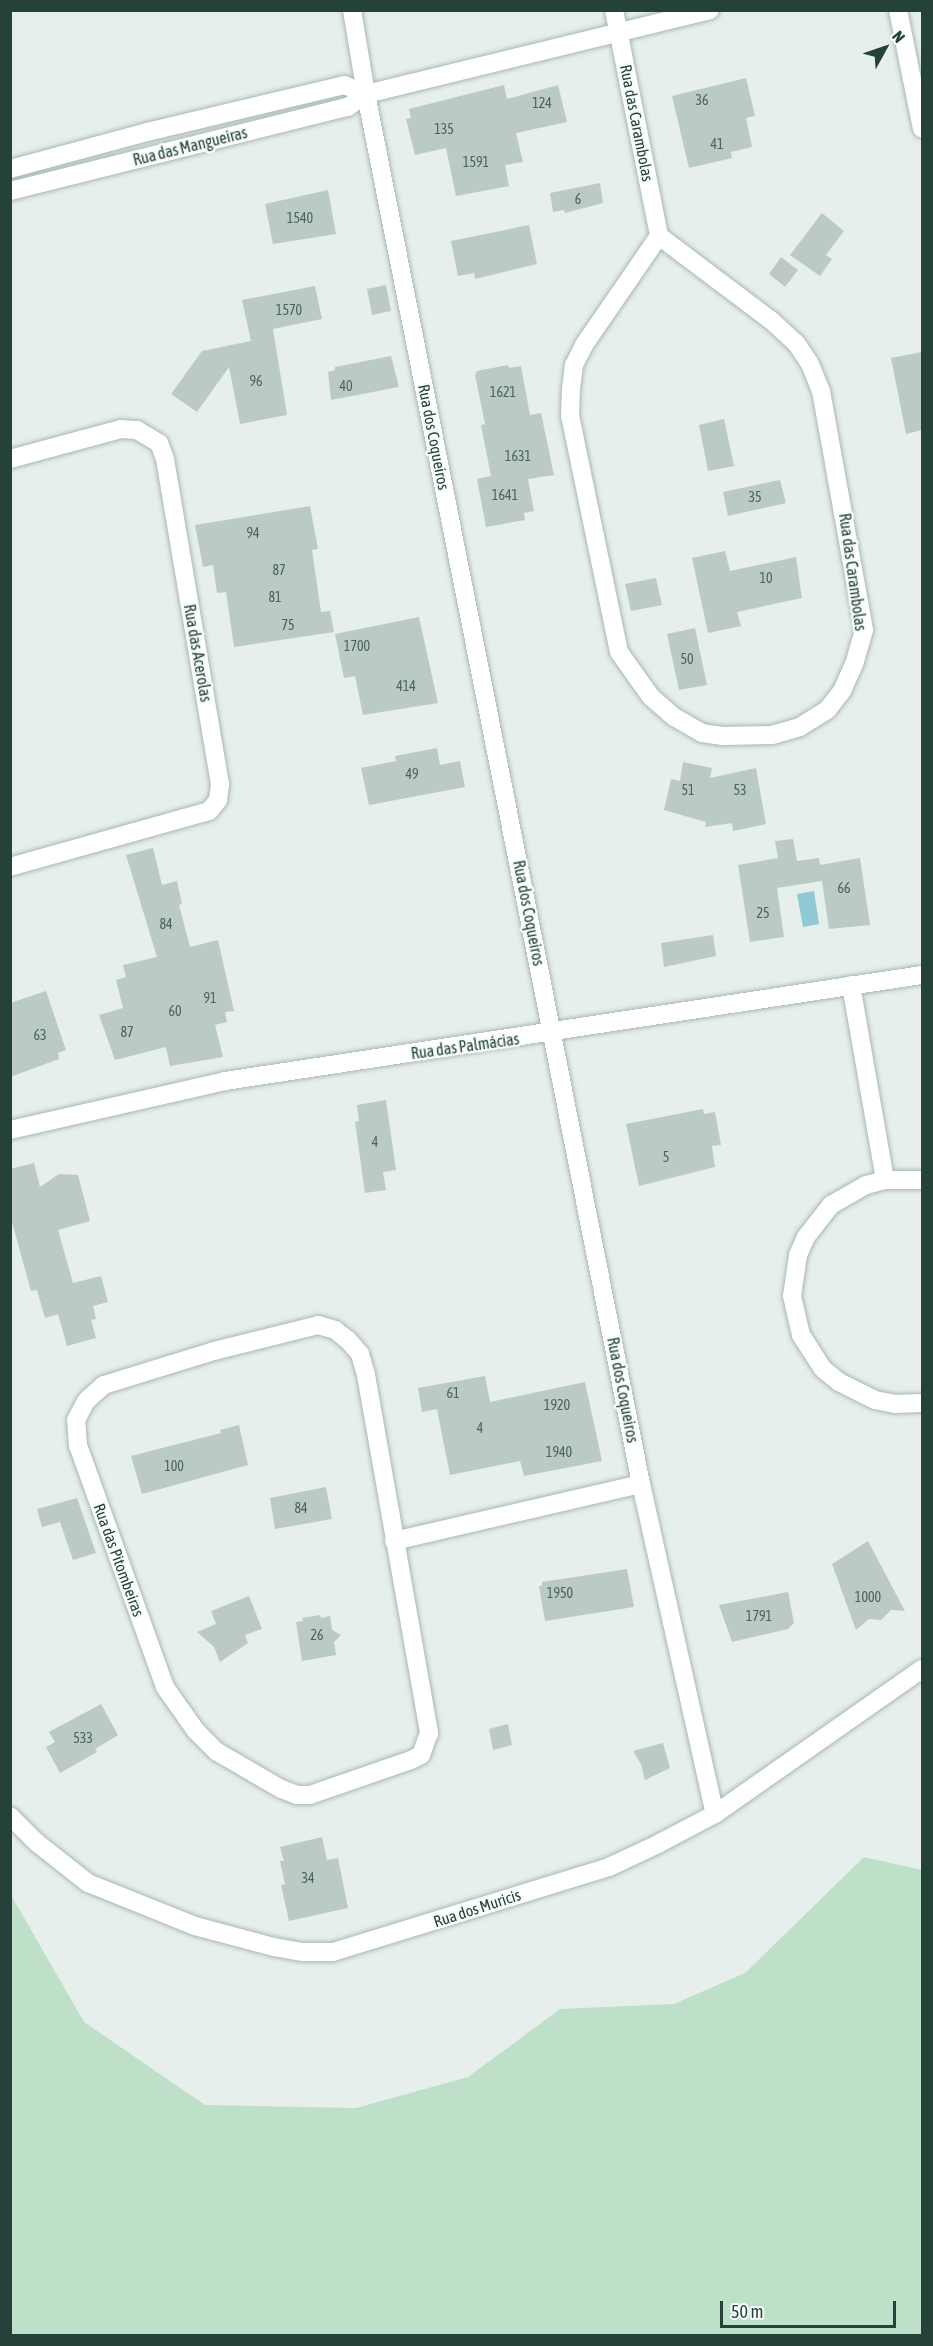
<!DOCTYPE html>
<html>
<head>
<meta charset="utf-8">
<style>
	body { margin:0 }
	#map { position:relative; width:933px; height:2346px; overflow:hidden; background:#e6efeb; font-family:"Asap Condensed",sans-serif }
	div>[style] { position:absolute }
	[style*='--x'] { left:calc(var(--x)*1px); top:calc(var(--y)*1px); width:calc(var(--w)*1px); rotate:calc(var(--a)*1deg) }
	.green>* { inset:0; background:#bfe0c8 }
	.water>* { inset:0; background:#8ec9d4 }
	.building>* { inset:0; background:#bbcac4 }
	.roads { filter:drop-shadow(0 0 2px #a8b8b2) drop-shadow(0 0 2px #a8b8b2) }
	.street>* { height:18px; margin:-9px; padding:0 9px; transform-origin:9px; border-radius:9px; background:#fff }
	span { translate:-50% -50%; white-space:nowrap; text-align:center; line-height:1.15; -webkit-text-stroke:5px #f7fbf9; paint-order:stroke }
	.number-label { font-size:14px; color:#4a645c }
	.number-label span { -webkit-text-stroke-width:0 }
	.street-label { font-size:16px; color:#24423a }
	.frame { position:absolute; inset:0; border:12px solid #24423a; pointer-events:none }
	.north { position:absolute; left:855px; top:18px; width:60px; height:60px; -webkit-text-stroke:4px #f7fbf9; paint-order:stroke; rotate:50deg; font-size:16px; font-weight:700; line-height:24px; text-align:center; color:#24423a }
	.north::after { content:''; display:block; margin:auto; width:21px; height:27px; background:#24423a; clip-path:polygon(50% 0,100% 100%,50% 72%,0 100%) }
	.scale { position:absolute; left:720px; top:2301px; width:176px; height:27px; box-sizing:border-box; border:3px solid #24423a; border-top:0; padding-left:8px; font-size:18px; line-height:21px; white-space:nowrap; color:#24423a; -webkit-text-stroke:4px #f7fbf9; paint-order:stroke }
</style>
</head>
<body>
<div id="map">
	<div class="green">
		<i style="clip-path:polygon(864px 1857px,922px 1870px,922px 2335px,11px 2335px,11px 1895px,84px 2022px,205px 2105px,356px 2108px,468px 2077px,560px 2009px,674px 2004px,745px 1973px)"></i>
	</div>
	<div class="water">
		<i style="clip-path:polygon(814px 891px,819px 924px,803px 927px,797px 894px)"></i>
	</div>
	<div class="building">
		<i style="clip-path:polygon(746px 78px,755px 116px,746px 118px,752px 147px,731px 152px,732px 158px,689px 168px,672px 96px)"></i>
		<i style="clip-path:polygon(504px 85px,507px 99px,558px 85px,567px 122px,516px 133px,523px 162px,505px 165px,509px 186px,456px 196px,446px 148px,415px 155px,406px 119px,411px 118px,409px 109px)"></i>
		<i style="clip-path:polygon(600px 183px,603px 203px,565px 213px,564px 210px,553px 212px,550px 193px)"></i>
		<i style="clip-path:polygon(328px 190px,336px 234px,273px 244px,265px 204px)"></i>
		<i style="clip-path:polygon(822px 213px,844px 231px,826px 255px,832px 259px,820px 276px,790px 255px)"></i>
		<i style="clip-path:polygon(529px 225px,537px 264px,475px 279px,474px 273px,458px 276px,451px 241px)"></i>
		<i style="clip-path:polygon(781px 257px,798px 270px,785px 287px,769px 274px)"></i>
		<i style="clip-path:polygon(386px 285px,391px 311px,372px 315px,367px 289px)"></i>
		<i style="clip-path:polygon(315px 286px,322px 319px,273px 329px,287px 415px,240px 424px,229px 367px,197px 412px,171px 394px,202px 351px,251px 341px,242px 300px)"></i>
		<i style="clip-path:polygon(922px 352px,922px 430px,906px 434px,891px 358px)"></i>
		<i style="clip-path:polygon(391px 356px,399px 387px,331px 400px,328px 372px,335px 370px,335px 367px)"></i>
		<i style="clip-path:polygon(508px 365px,509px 368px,521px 366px,530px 415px,541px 413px,554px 475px,528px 479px,534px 511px,524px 513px,525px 520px,486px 527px,477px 479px,491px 476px,481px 425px,485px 424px,475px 375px,477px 371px)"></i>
		<i style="clip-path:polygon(724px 419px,734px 466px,708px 471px,699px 425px)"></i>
		<i style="clip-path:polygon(780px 480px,786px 503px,728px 516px,723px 492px)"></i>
		<i style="clip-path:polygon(310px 506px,318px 549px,312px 550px,321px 612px,330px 611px,334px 632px,234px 647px,226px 592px,217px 593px,213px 565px,203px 567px,195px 525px)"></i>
		<i style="clip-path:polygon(725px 551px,730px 571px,796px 557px,802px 598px,737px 612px,741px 626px,708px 633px,692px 558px)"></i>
		<i style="clip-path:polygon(656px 578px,662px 605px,631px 611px,625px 584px)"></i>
		<i style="clip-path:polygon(419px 617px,438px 703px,363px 715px,355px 676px,344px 678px,335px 634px)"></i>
		<i style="clip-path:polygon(695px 628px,707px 685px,679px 690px,667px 634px)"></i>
		<i style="clip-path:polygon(437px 748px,440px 765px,460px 761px,465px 787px,369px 805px,361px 768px,396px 761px,395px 756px)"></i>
		<i style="clip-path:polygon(683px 762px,712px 768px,710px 778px,756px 768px,766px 824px,733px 831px,732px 823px,705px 827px,706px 822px,664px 810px,671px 779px,680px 781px)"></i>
		<i style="clip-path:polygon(793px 839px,797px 861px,819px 858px,820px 865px,860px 858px,870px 925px,829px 929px,822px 881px,777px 888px,784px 937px,750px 942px,738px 865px,778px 858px,775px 841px)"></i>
		<i style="clip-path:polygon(153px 848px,162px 885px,177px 881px,182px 904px,179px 905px,190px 947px,218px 940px,234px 1011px,225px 1012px,227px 1022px,215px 1025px,223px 1057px,170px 1066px,166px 1047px,115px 1060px,99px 1015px,123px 1008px,116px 980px,126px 977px,123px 965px,157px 957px,126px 855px)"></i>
		<i style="clip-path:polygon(713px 935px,716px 956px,664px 967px,661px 943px)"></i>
		<i style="clip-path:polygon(46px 991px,66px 1050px,58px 1053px,59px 1059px,10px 1077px,10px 1003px)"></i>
		<i style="clip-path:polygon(386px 1100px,396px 1170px,383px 1172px,386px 1190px,365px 1193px,355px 1122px,359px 1121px,357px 1105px)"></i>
		<i style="clip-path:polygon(703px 1109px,704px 1114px,715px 1112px,721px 1145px,712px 1146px,715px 1167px,639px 1186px,626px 1124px)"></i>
		<i style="clip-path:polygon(34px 1163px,40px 1187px,59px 1174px,78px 1175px,90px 1221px,58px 1230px,73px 1283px,101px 1276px,108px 1302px,93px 1306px,96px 1319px,91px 1320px,96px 1338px,67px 1346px,58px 1314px,45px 1318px,37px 1290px,31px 1291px,10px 1215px,10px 1169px)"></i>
		<i style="clip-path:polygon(485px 1376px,490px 1402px,585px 1382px,602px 1461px,524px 1476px,520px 1461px,450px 1475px,437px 1409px,422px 1412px,418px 1388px)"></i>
		<i style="clip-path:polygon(239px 1425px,248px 1465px,142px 1494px,131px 1456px,221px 1433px,220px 1430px)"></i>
		<i style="clip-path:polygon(326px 1487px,332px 1519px,275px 1529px,270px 1498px)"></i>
		<i style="clip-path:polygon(77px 1498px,96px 1553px,73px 1560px,60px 1522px,42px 1527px,37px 1509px)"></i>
		<i style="clip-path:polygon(868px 1541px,905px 1611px,891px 1610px,881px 1620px,869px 1619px,856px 1630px,832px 1564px)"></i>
		<i style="clip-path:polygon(627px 1569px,634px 1607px,545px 1621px,539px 1586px,542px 1586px,542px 1582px)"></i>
		<i style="clip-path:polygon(788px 1592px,794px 1623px,788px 1629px,732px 1642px,719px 1605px)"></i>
		<i style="clip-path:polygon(249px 1596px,262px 1629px,245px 1635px,248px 1643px,220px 1662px,214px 1647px,197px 1632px,216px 1624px,211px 1611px)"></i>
		<i style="clip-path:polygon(320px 1615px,321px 1618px,330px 1616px,332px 1630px,341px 1635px,334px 1642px,336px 1655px,302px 1661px,296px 1622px,303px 1621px,302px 1618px)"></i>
		<i style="clip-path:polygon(101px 1704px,118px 1735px,95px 1749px,97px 1752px,60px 1773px,46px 1747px,55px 1742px,49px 1732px)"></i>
		<i style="clip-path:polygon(508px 1724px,512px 1745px,493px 1750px,489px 1729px)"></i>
		<i style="clip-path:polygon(663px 1743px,670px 1768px,645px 1780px,641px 1764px,633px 1751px)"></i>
		<i style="clip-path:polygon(322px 1837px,327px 1860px,338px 1858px,348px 1908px,289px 1921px,281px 1885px,285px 1884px,280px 1861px,284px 1861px,280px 1847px)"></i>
	</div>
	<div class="roads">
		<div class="street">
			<i style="--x:352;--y:10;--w:85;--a:80.5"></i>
			<i style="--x:366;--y:94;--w:1417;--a:78.81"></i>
			<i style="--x:641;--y:1484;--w:338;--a:77.4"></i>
			<i style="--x:614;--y:10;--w:230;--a:78.7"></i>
			<i style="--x:659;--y:236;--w:141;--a:37"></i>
			<i style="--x:772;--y:321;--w:33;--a:43"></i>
			<i style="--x:796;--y:343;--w:25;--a:56"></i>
			<i style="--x:810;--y:364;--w:29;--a:68"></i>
			<i style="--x:821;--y:391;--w:243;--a:79.8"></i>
			<i style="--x:864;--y:630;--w:35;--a:106"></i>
			<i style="--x:854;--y:664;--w:30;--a:114"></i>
			<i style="--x:842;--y:691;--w:24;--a:128"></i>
			<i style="--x:827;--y:710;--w:32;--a:148"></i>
			<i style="--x:800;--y:727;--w:29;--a:164"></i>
			<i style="--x:772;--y:735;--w:49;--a:178.8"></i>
			<i style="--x:723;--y:736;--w:21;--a:-172"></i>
			<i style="--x:702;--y:733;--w:32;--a:-150"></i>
			<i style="--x:674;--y:717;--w:30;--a:-139"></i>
			<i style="--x:651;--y:697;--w:55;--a:-125.4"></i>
			<i style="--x:619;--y:652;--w:241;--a:-101.7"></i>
			<i style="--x:570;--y:416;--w:27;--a:-88"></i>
			<i style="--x:571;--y:389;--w:24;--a:-83"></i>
			<i style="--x:574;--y:365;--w:22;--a:-63"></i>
			<i style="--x:584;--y:345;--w:132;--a:-55.5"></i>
			<i style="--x:898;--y:10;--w:121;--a:78.6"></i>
			<i style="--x:10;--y:169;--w:142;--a:-15.1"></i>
			<i style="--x:147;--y:132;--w:203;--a:-13.4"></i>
			<i style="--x:344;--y:85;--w:24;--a:22"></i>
			<i style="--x:10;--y:191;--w:348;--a:-14"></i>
			<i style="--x:348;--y:107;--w:22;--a:-36"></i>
			<i style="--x:366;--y:94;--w:354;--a:-13.7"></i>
			<i style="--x:10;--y:459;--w:115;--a:-15.1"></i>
			<i style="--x:121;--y:429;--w:16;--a:4"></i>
			<i style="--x:137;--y:430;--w:26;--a:31"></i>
			<i style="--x:159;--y:443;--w:17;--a:69"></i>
			<i style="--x:165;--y:459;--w:330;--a:80.4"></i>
			<i style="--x:220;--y:784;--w:16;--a:97"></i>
			<i style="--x:218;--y:800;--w:14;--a:129"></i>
			<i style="--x:209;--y:811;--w:207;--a:164.3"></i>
			<i style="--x:851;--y:985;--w:198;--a:80.1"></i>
			<i style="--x:10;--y:1130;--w:221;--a:-12.8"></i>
			<i style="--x:225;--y:1081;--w:705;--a:-8.65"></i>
			<i style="--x:922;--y:1180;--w:37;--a:180"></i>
			<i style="--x:885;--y:1180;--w:20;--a:165"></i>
			<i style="--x:866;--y:1185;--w:40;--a:150.3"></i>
			<i style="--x:831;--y:1205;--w:41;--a:128"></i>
			<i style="--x:806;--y:1237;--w:20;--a:114"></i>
			<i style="--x:798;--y:1255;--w:41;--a:98.3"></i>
			<i style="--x:792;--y:1296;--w:40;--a:77"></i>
			<i style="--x:801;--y:1335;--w:40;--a:57.1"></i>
			<i style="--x:823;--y:1369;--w:21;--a:39"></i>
			<i style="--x:839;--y:1382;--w:40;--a:26.6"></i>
			<i style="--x:875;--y:1400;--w:20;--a:11"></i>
			<i style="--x:895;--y:1404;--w:27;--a:-2"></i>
			<i style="--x:318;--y:1325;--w:18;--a:16"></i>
			<i style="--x:335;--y:1330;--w:16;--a:38"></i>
			<i style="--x:348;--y:1340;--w:18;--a:49"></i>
			<i style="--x:360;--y:1354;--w:22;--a:74"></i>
			<i style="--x:366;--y:1375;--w:364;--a:80"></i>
			<i style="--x:429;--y:1733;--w:23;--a:110"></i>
			<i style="--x:421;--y:1755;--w:11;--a:153"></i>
			<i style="--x:411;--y:1760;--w:107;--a:160.9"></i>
			<i style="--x:310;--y:1795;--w:13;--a:180"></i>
			<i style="--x:297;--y:1795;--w:17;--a:-159"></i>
			<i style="--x:281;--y:1789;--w:75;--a:-149.7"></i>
			<i style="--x:216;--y:1751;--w:28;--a:-135"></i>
			<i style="--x:196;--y:1731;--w:54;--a:-125.2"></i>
			<i style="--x:165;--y:1687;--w:256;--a:-109.8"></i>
			<i style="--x:78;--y:1446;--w:26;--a:-94"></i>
			<i style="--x:76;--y:1420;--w:21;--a:-62"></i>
			<i style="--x:86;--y:1401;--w:24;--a:-42"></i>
			<i style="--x:104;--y:1385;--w:115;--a:-17.2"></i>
			<i style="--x:214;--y:1351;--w:107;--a:-14"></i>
			<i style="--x:394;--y:1541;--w:253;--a:-13"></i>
			<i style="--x:10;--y:1816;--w:37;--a:45"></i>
			<i style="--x:36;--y:1842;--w:66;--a:38.3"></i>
			<i style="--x:88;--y:1883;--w:115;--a:21.9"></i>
			<i style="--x:195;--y:1926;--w:82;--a:14.9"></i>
			<i style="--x:274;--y:1947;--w:29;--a:10"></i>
			<i style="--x:303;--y:1952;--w:30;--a:0"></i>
			<i style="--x:333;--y:1952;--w:289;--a:-17.1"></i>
			<i style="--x:609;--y:1867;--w:54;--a:-25.1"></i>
			<i style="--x:658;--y:1844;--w:64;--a:-27.8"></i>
			<i style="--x:715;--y:1814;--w:253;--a:-35"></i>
		</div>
	</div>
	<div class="number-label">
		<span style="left:702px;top:100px">36</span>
		<span style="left:542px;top:103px">124</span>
		<span style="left:444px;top:129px">135</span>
		<span style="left:717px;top:144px">41</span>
		<span style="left:476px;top:162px">1591</span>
		<span style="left:578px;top:199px">6</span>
		<span style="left:300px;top:218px">1540</span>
		<span style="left:289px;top:310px">1570</span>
		<span style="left:256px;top:381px">96</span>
		<span style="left:346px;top:386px">40</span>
		<span style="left:503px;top:392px">1621</span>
		<span style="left:518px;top:456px">1631</span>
		<span style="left:505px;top:495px">1641</span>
		<span style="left:755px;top:497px">35</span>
		<span style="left:253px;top:533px">94</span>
		<span style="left:279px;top:570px">87</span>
		<span style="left:766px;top:578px">10</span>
		<span style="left:275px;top:597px">81</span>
		<span style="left:288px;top:625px">75</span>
		<span style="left:357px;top:646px">1700</span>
		<span style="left:687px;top:659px">50</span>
		<span style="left:406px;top:686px">414</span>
		<span style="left:412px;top:774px">49</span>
		<span style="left:688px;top:790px">51</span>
		<span style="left:740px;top:790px">53</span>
		<span style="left:844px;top:888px">66</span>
		<span style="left:763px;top:913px">25</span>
		<span style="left:166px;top:924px">84</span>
		<span style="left:210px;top:998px">91</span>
		<span style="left:175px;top:1011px">60</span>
		<span style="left:127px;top:1032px">87</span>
		<span style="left:40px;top:1035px">63</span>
		<span style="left:375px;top:1142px">4</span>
		<span style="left:666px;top:1157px">5</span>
		<span style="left:453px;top:1393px">61</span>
		<span style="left:557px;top:1405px">1920</span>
		<span style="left:480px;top:1428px">4</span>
		<span style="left:559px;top:1452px">1940</span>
		<span style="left:174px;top:1466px">100</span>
		<span style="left:301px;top:1508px">84</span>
		<span style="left:560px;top:1593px">1950</span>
		<span style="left:868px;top:1597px">1000</span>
		<span style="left:759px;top:1616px">1791</span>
		<span style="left:317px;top:1635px">26</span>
		<span style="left:83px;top:1738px">533</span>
		<span style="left:308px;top:1878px">34</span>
	</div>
	<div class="street-label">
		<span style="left:637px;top:123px;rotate:79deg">Rua das Carambolas</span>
		<span style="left:190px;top:146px;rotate:-14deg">Rua das Mangueiras</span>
		<span style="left:434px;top:437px;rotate:79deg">Rua dos Coqueiros</span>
		<span style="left:853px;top:572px;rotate:82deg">Rua das Carambolas</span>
		<span style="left:198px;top:653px;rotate:80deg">Rua das Acerolas</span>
		<span style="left:529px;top:913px;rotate:79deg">Rua dos Coqueiros</span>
		<span style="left:465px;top:1046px;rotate:-8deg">Rua das Palmácias</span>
		<span style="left:623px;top:1390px;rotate:79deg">Rua dos Coqueiros</span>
		<span style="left:119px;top:1560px;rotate:70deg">Rua das Pitombeiras</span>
		<span style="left:477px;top:1908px;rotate:-18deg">Rua dos Muricis</span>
	</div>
	<div class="frame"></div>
	<div class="north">N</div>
	<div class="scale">50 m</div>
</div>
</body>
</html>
